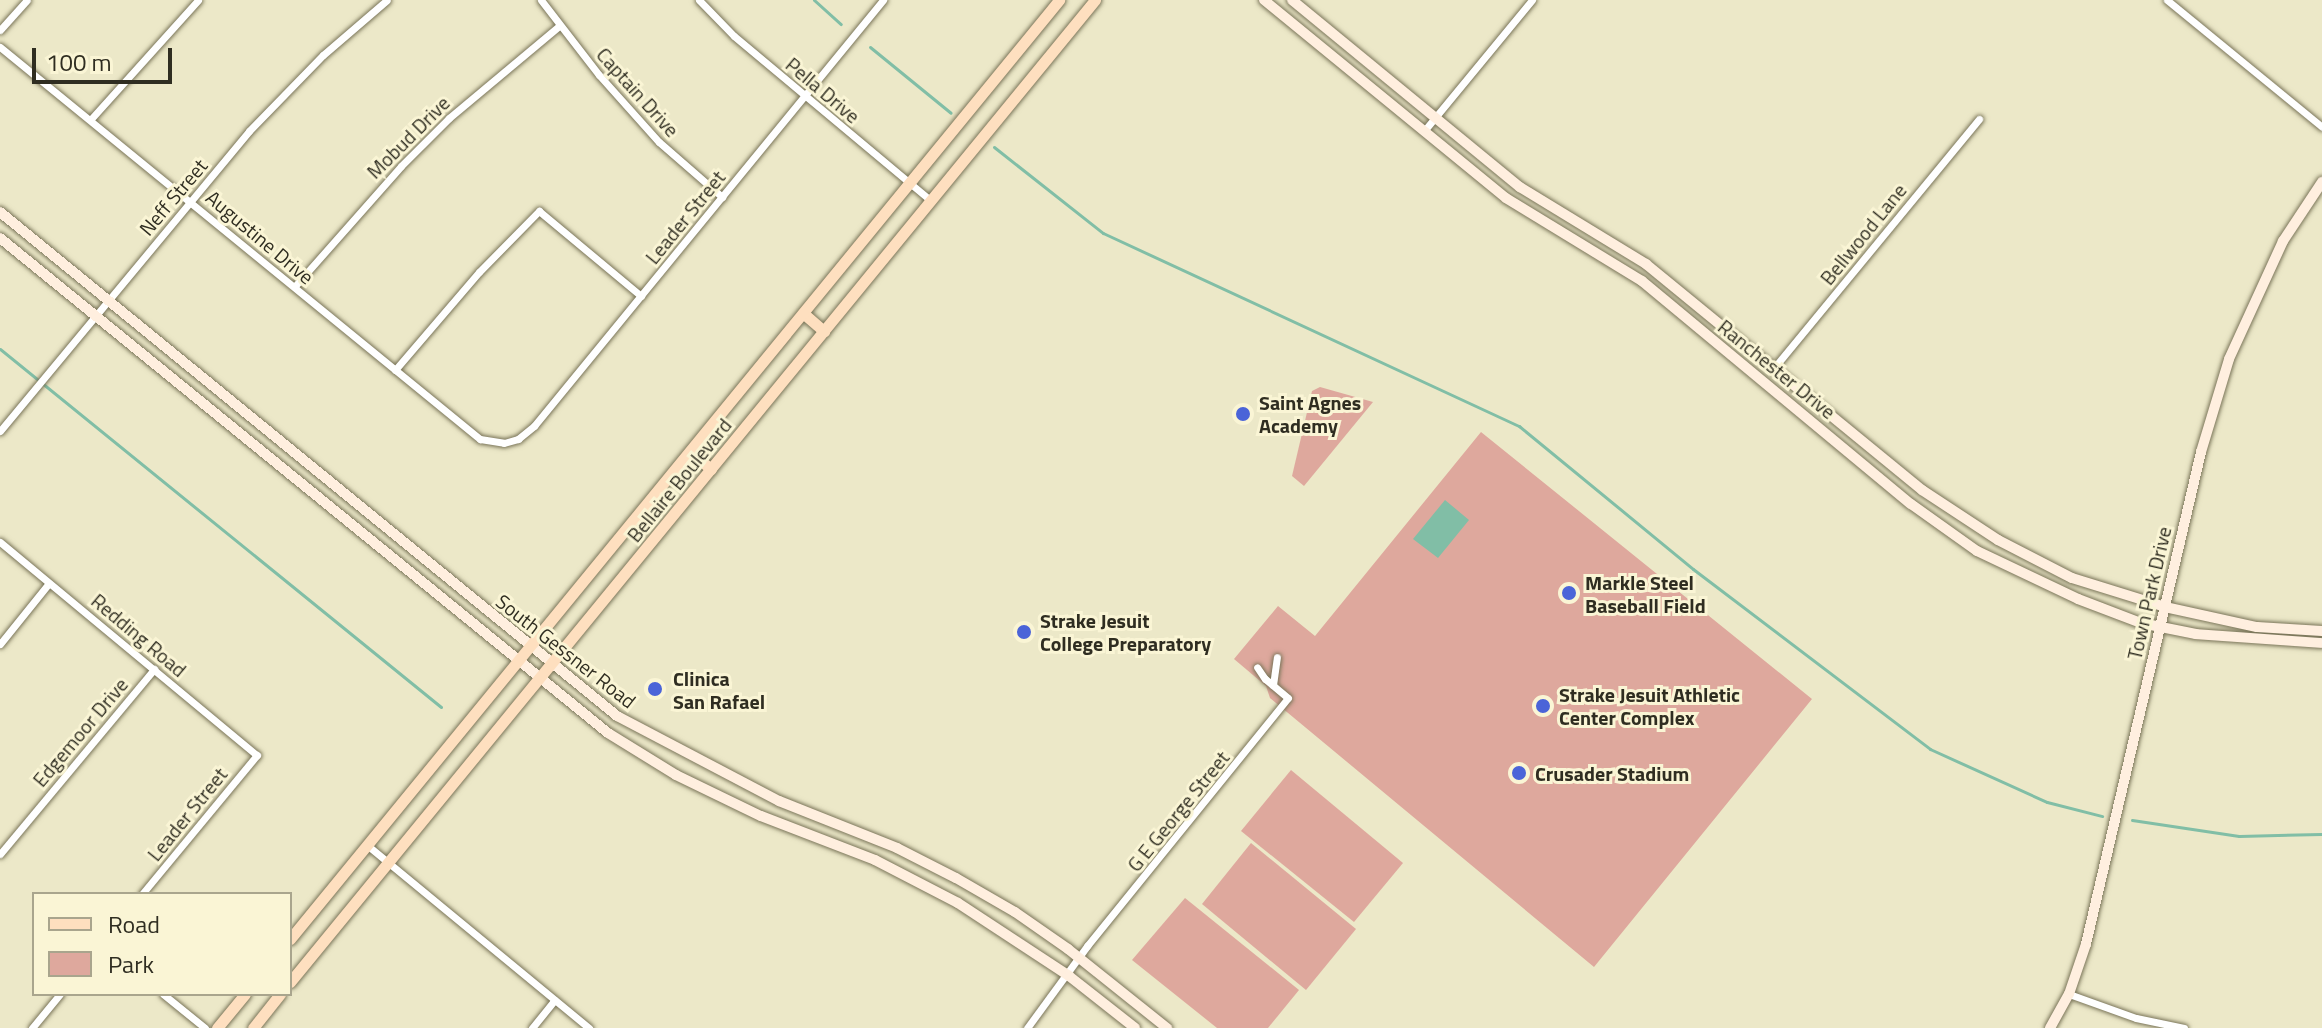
<!DOCTYPE html>
<html>
<head>
<meta charset="utf-8">
<style>
	body { margin:0 }
	#map { position:relative; width:2322px; height:1028px; overflow:hidden; background:#ece8c8; font-family:"Titillium Web",sans-serif }
	div>[style] { position:absolute }
	[style*='--x'] { left:calc(var(--x)*1px); top:calc(var(--y)*1px); width:calc(var(--w)*1px); rotate:calc(var(--a)*1deg) }
	.green>* { inset:0; background:#dea89d }
	.water>* { inset:0; background:#81bea6 }
	.stream>* { height:3px; margin:-1.5px; padding:0 1.5px; transform-origin:1.5px; border-radius:1.5px; background:#81bea6 }
	.roads { filter:drop-shadow(0 0 2px #7a7559) drop-shadow(0 0 2px #7a7559) }
	.street>* { height:7px; margin:-3.5px; padding:0 3.5px; transform-origin:3.5px; border-radius:3.5px; background:#fff }
	.secondary>* { height:10px; margin:-5px; padding:0 5px; transform-origin:5px; border-radius:5px; background:#ffefdf }
	.primary>* { height:11px; margin:-5.5px; padding:0 5.5px; transform-origin:5.5px; border-radius:5.5px; background:#fedfbf }
	.dots>* { width:22px; height:22px; translate:-50% -50%; box-sizing:border-box; border:4px solid #faf5d5; border-radius:50% }
	span { translate:-50% -50%; white-space:nowrap; text-align:center; line-height:1.15; -webkit-text-stroke:6px #faf5d5; paint-order:stroke }
	.street-label { font-size:20px; color:#2f2d21 }
	.poi-label { font-size:20px; color:#2f2d21; font-weight:700 }
	.left { translate:0 -50%; text-align:left }
	.legend { position:absolute; left:32px; top:892px; width:260px; height:104px; box-sizing:border-box; background:#faf5d5; border:2px solid #a9a58d; margin:0; padding:10px 14px; list-style:none; font-size:24px; color:#2f2d21 }
	.legend li { display:flex; align-items:center; gap:16px; height:40px }
	.legend b { width:40px; border:2px solid #a9a58d }
	.scale { position:absolute; left:32px; top:48px; width:140px; height:36px; box-sizing:border-box; border:4px solid #2f2d21; border-top:0; padding-left:10px; font-size:24px; line-height:28px; white-space:nowrap; color:#2f2d21; -webkit-text-stroke:6px #faf5d5; paint-order:stroke }
</style>
</head>
<body>
<div id="map">
	<div class="green">
		<i style="clip-path:polygon(1320px 387px,1373px 402px,1304px 486px,1292px 476px,1312px 391px)"></i>
		<i style="clip-path:polygon(1481px 432px,1812px 699px,1594px 967px,1270px 698px,1266px 686px,1234px 659px,1278px 606px,1315px 636px)"></i>
		<i style="clip-path:polygon(1291px 770px,1403px 863px,1354px 922px,1241px 831px)"></i>
		<i style="clip-path:polygon(1251px 843px,1356px 929px,1306px 990px,1202px 904px)"></i>
		<i style="clip-path:polygon(1185px 898px,1299px 990px,1268px 1028px,1217px 1028px,1132px 960px)"></i>
	</div>
	<div class="water">
		<i style="clip-path:polygon(1445px 500px,1469px 520px,1438px 558px,1413px 539px)"></i>
	</div>
	<div class="stream">
		<i style="--x:814;--y:0;--w:36;--a:42"></i>
		<i style="--x:870;--y:47;--w:104;--a:39.2"></i>
		<i style="--x:994;--y:147;--w:139;--a:38.3"></i>
		<i style="--x:1103;--y:233;--w:459;--a:24.9"></i>
		<i style="--x:1519;--y:426;--w:225;--a:39.4"></i>
		<i style="--x:1693;--y:569;--w:298;--a:37.2"></i>
		<i style="--x:1930;--y:749;--w:128;--a:24.4"></i>
		<i style="--x:2047;--y:802;--w:57;--a:14.3"></i>
		<i style="--x:0;--y:349;--w:568;--a:39.07"></i>
		<i style="--x:2132;--y:820;--w:108;--a:8.5"></i>
		<i style="--x:2239;--y:836;--w:83;--a:-1.4"></i>
	</div>
	<div class="roads">
		<div class="street">
			<i style="--x:541;--y:0;--w:95;--a:52.3"></i>
			<i style="--x:599;--y:75;--w:90;--a:48.2"></i>
			<i style="--x:659;--y:142;--w:84;--a:41.1"></i>
			<i style="--x:699;--y:0;--w:50;--a:45.8"></i>
			<i style="--x:734;--y:36;--w:257;--a:39.9"></i>
			<i style="--x:2167;--y:0;--w:200;--a:39.3"></i>
			<i style="--x:0;--y:30;--w:40;--a:-48"></i>
			<i style="--x:0;--y:47;--w:620;--a:39.24"></i>
			<i style="--x:480;--y:439;--w:24;--a:9"></i>
			<i style="--x:504;--y:443;--w:15;--a:-16"></i>
			<i style="--x:518;--y:439;--w:21;--a:-39"></i>
			<i style="--x:534;--y:426;--w:551;--a:-50.67"></i>
			<i style="--x:91;--y:119;--w:160;--a:-48"></i>
			<i style="--x:1424;--y:131;--w:170;--a:-50.5"></i>
			<i style="--x:295;--y:286;--w:160;--a:-48.5"></i>
			<i style="--x:401;--y:166;--w:68;--a:-45"></i>
			<i style="--x:449;--y:118;--w:143;--a:-39.9"></i>
			<i style="--x:1773;--y:369;--w:324;--a:-50.5"></i>
			<i style="--x:395;--y:370;--w:129;--a:-49.4"></i>
			<i style="--x:479;--y:272;--w:86;--a:-45.5"></i>
			<i style="--x:539;--y:211;--w:133;--a:39.8"></i>
			<i style="--x:0;--y:431;--w:390;--a:-50.3"></i>
			<i style="--x:249;--y:131;--w:106;--a:-45.8"></i>
			<i style="--x:323;--y:55;--w:84;--a:-40.7"></i>
			<i style="--x:0;--y:542;--w:334;--a:39.7"></i>
			<i style="--x:257;--y:755;--w:180;--a:129.6"></i>
			<i style="--x:0;--y:644;--w:78;--a:-51.2"></i>
			<i style="--x:1273;--y:685;--w:28;--a:-82"></i>
			<i style="--x:367;--y:845;--w:288;--a:39.5"></i>
			<i style="--x:0;--y:854;--w:241;--a:-50.2"></i>
			<i style="--x:163;--y:994;--w:54;--a:39"></i>
			<i style="--x:2069;--y:994;--w:71;--a:19.7"></i>
			<i style="--x:2136;--y:1018;--w:49;--a:11.8"></i>
			<i style="--x:32;--y:1028;--w:44;--a:-50.5"></i>
			<i style="--x:532;--y:1028;--w:36;--a:-51"></i>
			<i style="--x:1027;--y:1028;--w:102;--a:-53.8"></i>
			<i style="--x:1087;--y:946;--w:319;--a:-51"></i>
			<i style="--x:1288;--y:698;--w:30;--a:-140"></i>
			<i style="--x:1265;--y:679;--w:14;--a:-124"></i>
		</div>
		<div class="secondary">
			<i style="--x:1264;--y:0;--w:313;--a:39.3"></i>
			<i style="--x:1506;--y:198;--w:159;--a:31.4"></i>
			<i style="--x:1642;--y:281;--w:349;--a:39.7"></i>
			<i style="--x:1911;--y:504;--w:81;--a:35.5"></i>
			<i style="--x:1977;--y:551;--w:112;--a:25.4"></i>
			<i style="--x:2078;--y:599;--w:67;--a:20.9"></i>
			<i style="--x:2141;--y:623;--w:56;--a:11.3"></i>
			<i style="--x:2196;--y:634;--w:126;--a:4.1"></i>
			<i style="--x:1292;--y:0;--w:295;--a:39.4"></i>
			<i style="--x:1520;--y:187;--w:148;--a:31.4"></i>
			<i style="--x:1646;--y:264;--w:357;--a:39.3"></i>
			<i style="--x:1922;--y:490;--w:91;--a:33.3"></i>
			<i style="--x:1998;--y:540;--w:83;--a:27.2"></i>
			<i style="--x:2072;--y:578;--w:97;--a:17.3"></i>
			<i style="--x:2165;--y:607;--w:94;--a:12.3"></i>
			<i style="--x:2257;--y:627;--w:65;--a:3.5"></i>
			<i style="--x:0;--y:212;--w:797;--a:39.24"></i>
			<i style="--x:617;--y:716;--w:183;--a:27.7"></i>
			<i style="--x:779;--y:801;--w:127;--a:21.7"></i>
			<i style="--x:897;--y:848;--w:66;--a:27"></i>
			<i style="--x:956;--y:878;--w:68;--a:30"></i>
			<i style="--x:1015;--y:912;--w:65;--a:34.9"></i>
			<i style="--x:1068;--y:949;--w:127;--a:38.6"></i>
			<i style="--x:0;--y:238;--w:784;--a:39.15"></i>
			<i style="--x:608;--y:733;--w:80;--a:31.7"></i>
			<i style="--x:676;--y:775;--w:94;--a:25.8"></i>
			<i style="--x:761;--y:816;--w:122;--a:21.1"></i>
			<i style="--x:875;--y:860;--w:93;--a:27.4"></i>
			<i style="--x:958;--y:903;--w:133;--a:33.3"></i>
			<i style="--x:1069;--y:976;--w:84;--a:38.2"></i>
			<i style="--x:2050;--y:1028;--w:39;--a:-61"></i>
			<i style="--x:2069;--y:994;--w:53;--a:-71.2"></i>
			<i style="--x:2086;--y:944;--w:505;--a:-76.84"></i>
			<i style="--x:2201;--y:452;--w:97;--a:-73.2"></i>
			<i style="--x:2229;--y:359;--w:130;--a:-65.4"></i>
			<i style="--x:2283;--y:241;--w:71;--a:-56.5"></i>
		</div>
		<div class="primary">
			<i style="--x:803;--y:313;--w:28;--a:41"></i>
			<i style="--x:690;--y:452;--w:27;--a:39"></i>
			<i style="--x:290;--y:939;--w:1214;--a:-50.68"></i>
			<i style="--x:290;--y:982;--w:1270;--a:-50.66"></i>
			<i style="--x:217;--y:1028;--w:44;--a:-50.5"></i>
			<i style="--x:253;--y:1028;--w:43;--a:-51.5"></i>
		</div>
	</div>
	<div class="dots">
		<i style="left:1243px;top:414px;background:#4b64d8"></i>
		<i style="left:1569px;top:593px;background:#4b64d8"></i>
		<i style="left:1024px;top:632px;background:#4b64d8"></i>
		<i style="left:655px;top:689px;background:#4b64d8"></i>
		<i style="left:1543px;top:706px;background:#4b64d8"></i>
		<i style="left:1519px;top:773px;background:#4b64d8"></i>
	</div>
	<div class="street-label">
		<span style="left:823px;top:90px;rotate:40deg">Pella Drive</span>
		<span style="left:638px;top:92px;rotate:48deg">Captain Drive</span>
		<span style="left:408px;top:137px;rotate:-45deg">Mobud Drive</span>
		<span style="left:173px;top:197px;rotate:-50deg">Neff Street</span>
		<span style="left:685px;top:217px;rotate:-51deg">Leader Street</span>
		<span style="left:1863px;top:234px;rotate:-51deg">Bellwood Lane</span>
		<span style="left:260px;top:237px;rotate:40deg">Augustine Drive</span>
		<span style="left:1777px;top:369px;rotate:39deg">Ranchester Drive</span>
		<span style="left:679px;top:480px;rotate:-51deg">Bellaire Boulevard</span>
		<span style="left:2149px;top:593px;rotate:-77deg">Town Park Drive</span>
		<span style="left:139px;top:635px;rotate:40deg">Redding Road</span>
		<span style="left:566px;top:651px;rotate:38deg">South Gessner Road</span>
		<span style="left:80px;top:732px;rotate:-50deg">Edgemoor Drive</span>
		<span style="left:1178px;top:811px;rotate:-51deg">G E George Street</span>
		<span style="left:187px;top:814px;rotate:-51deg">Leader Street</span>
	</div>
	<div class="poi-label">
		<span class="left" style="left:1259px;top:414px">Saint Agnes<br>Academy</span>
		<span class="left" style="left:1585px;top:594px">Markle Steel<br>Baseball Field</span>
		<span class="left" style="left:1040px;top:632px">Strake Jesuit<br>College Preparatory</span>
		<span class="left" style="left:673px;top:690px">Clinica<br>San Rafael</span>
		<span class="left" style="left:1559px;top:706px">Strake Jesuit Athletic<br>Center Complex</span>
		<span class="left" style="left:1535px;top:773px">Crusader Stadium</span>
	</div>
	<ul class="legend">
	<li><b style="height:10px;background:#fedfbf"></b>Road</li>
	<li><b style="height:22px;background:#dea89d"></b>Park</li>
	</ul>
	<div class="scale">100 m</div>
</div>
</body>
</html>
